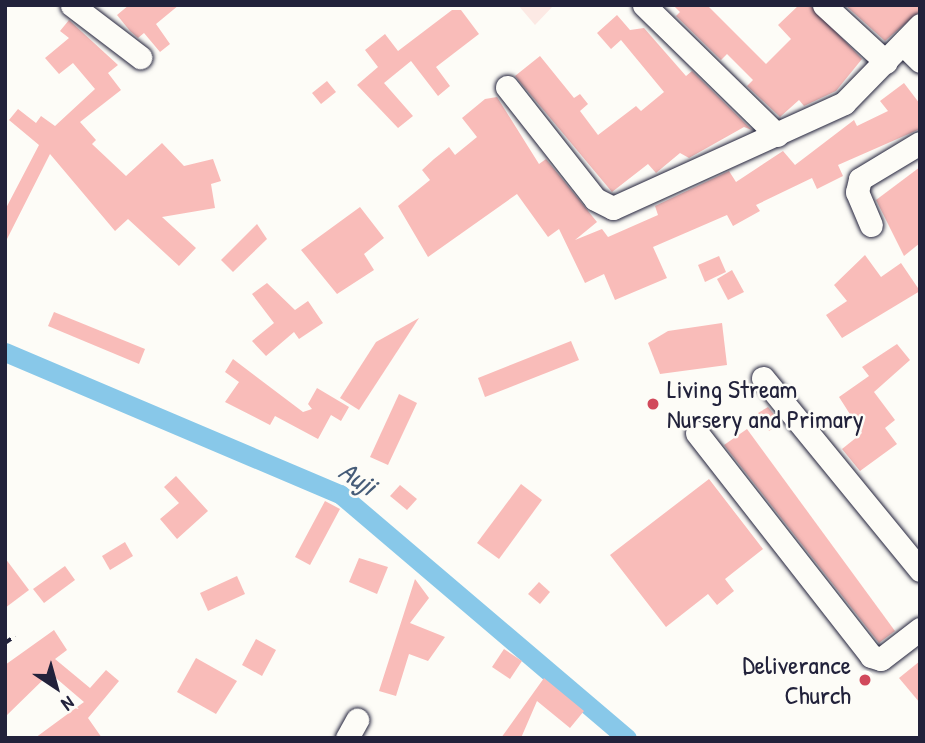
<!DOCTYPE html>
<html>
<head>
<meta charset="utf-8">
<style>
	body { margin:0 }
	#map { position:relative; width:925px; height:743px; overflow:hidden; background:#fdfcf7; font-family:"Patrick Hand",sans-serif }
	div>[style] { position:absolute }
	[style*='--x'] { left:calc(var(--x)*1px); top:calc(var(--y)*1px); width:calc(var(--w)*1px); rotate:calc(var(--a)*1deg) }
	.built>* { inset:0; background:#fce9e4 }
	.canal>* { height:19px; margin:-9.5px; padding:0 9.5px; transform-origin:9.5px; border-radius:9.5px; background:#88c8e9 }
	.building>* { inset:0; background:#f9bcb9 }
	.path>* { height:3.5px; margin-top:-1.75px; transform-origin:0; background:repeating-linear-gradient(90deg,#22223b 0 7px,transparent 0 12px) }
	.roads { filter:drop-shadow(0 0 2px #22223b) drop-shadow(0 0 2px #22223b) }
	.minor>* { height:23px; margin:-11.5px; padding:0 11.5px; transform-origin:11.5px; border-radius:11.5px; background:#fdfcf7 }
	.dots>* { width:19px; height:19px; translate:-50% -50%; box-sizing:border-box; border:4px solid #fdfcf7; border-radius:50% }
	span { translate:-50% -50%; white-space:nowrap; text-align:center; line-height:1.15; -webkit-text-stroke:5px #fdfcf7; paint-order:stroke }
	.poi-label { font-size:26px; color:#22223b }
	.left { translate:0 -50%; text-align:left }
	.right { translate:-100% -50%; text-align:right }
	.water-label { font-size:28px; color:#465c78; font-style:italic }
	.frame { position:absolute; inset:0; border:7px solid #22223b; pointer-events:none }
	.north { position:absolute; left:21px; top:652px; width:70px; height:70px; -webkit-text-stroke:5px #fdfcf7; paint-order:stroke; rotate:144deg; font-size:19px; font-weight:700; line-height:28px; text-align:center; color:#22223b }
	.north::after { content:''; display:block; margin:auto; width:24px; height:32px; background:#22223b; clip-path:polygon(50% 0,100% 100%,50% 72%,0 100%) }
</style>
</head>
<body>
<div id="map">
	<div class="built">
		<i style="clip-path:polygon(518px 5px,554px 5px,535px 25px)"></i>
	</div>
	<div class="canal">
		<i style="--x:5;--y:352;--w:364;--a:23"></i>
		<i style="--x:340;--y:494;--w:377;--a:40.4"></i>
	</div>
	<div class="building">
		<i style="clip-path:polygon(129px 5px,179px 5px,156px 24px,170px 44px,160px 52px,144px 33px,138px 38px,130px 31px,117px 15px)"></i>
		<i style="clip-path:polygon(673px 5px,707px 5px,766px 64px,791px 39px,778px 25px,799px 5px,810px 5px,862px 59px,836px 91px,804px 106px,799px 100px,780px 117px,747px 86px,753px 80px,727px 54px,721px 60px,676px 16px,680px 12px)"></i>
		<i style="clip-path:polygon(845px 5px,920px 5px,920px 11px,885px 41px)"></i>
		<i style="clip-path:polygon(452px 10px,461px 10px,479px 34px,436px 67px,450px 86px,438px 96px,411px 61px,384px 83px,413px 116px,398px 128px,357px 85px,378px 67px,365px 50px,385px 34px,398px 51px)"></i>
		<i style="clip-path:polygon(617px 15px,630px 30px,644px 28px,686px 76px,692px 71px,752px 130px,744px 127px,689px 158px,680px 153px,656px 173px,648px 164px,612px 192px,515px 76px,540px 56px,574px 98px,580px 94px,588px 104px,580px 111px,598px 135px,636px 106px,641px 111px,664px 92px,621px 40px,611px 49px,597px 33px)"></i>
		<i style="clip-path:polygon(69px 20px,118px 65px,108px 73px,121px 90px,80px 122px,96px 140px,92px 144px,126px 176px,162px 143px,184px 166px,213px 159px,221px 181px,211px 184px,215px 208px,162px 217px,196px 248px,179px 266px,128px 219px,115px 231px,50px 154px,5px 243px,5px 210px,39px 145px,9px 120px,18px 109px,36px 123px,41px 116px,55px 126px,95px 89px,73px 63px,59px 74px,45px 58px,69px 38px,60px 31px)"></i>
		<i style="clip-path:polygon(327px 81px,336px 92px,321px 104px,312px 93px)"></i>
		<i style="clip-path:polygon(904px 83px,920px 104px,920px 129px,838px 165px,843px 176px,817px 189px,812px 178px,756px 205px,760px 211px,733px 226px,727px 215px,653px 247px,667px 278px,615px 300px,604px 274px,585px 283px,559px 229px,548px 237px,517px 194px,428px 257px,398px 206px,430px 180px,422px 170px,434px 159px,449px 147px,455px 155px,477px 137px,462px 118px,485px 99px,497px 97px,539px 164px,546px 159px,597px 222px,575px 240px,602px 229px,608px 237px,658px 215px,655px 206px,729px 171px,736px 182px,783px 151px,795px 165px,854px 120px,857px 126px,888px 111px,880px 101px)"></i>
		<i style="clip-path:polygon(920px 167px,920px 243px,904px 256px,876px 200px)"></i>
		<i style="clip-path:polygon(360px 207px,384px 238px,364px 254px,374px 270px,337px 294px,301px 250px)"></i>
		<i style="clip-path:polygon(257px 224px,267px 239px,233px 272px,221px 260px)"></i>
		<i style="clip-path:polygon(865px 255px,881px 277px,901px 263px,920px 291px,842px 338px,826px 315px,847px 301px,834px 285px)"></i>
		<i style="clip-path:polygon(719px 256px,726px 272px,705px 282px,698px 265px)"></i>
		<i style="clip-path:polygon(732px 270px,744px 292px,728px 300px,717px 279px)"></i>
		<i style="clip-path:polygon(267px 283px,295px 310px,308px 301px,323px 323px,299px 339px,294px 332px,266px 356px,252px 341px,274px 323px,252px 294px)"></i>
		<i style="clip-path:polygon(54px 312px,145px 349px,139px 364px,48px 326px)"></i>
		<i style="clip-path:polygon(419px 318px,359px 410px,340px 398px,376px 342px)"></i>
		<i style="clip-path:polygon(722px 323px,727px 365px,660px 374px,648px 343px,668px 331px)"></i>
		<i style="clip-path:polygon(571px 341px,579px 360px,485px 397px,478px 378px)"></i>
		<i style="clip-path:polygon(897px 344px,910px 360px,874px 392px,895px 420px,885px 428px,897px 444px,860px 471px,842px 449px,862px 433px,839px 397px,869px 376px,862px 367px)"></i>
		<i style="clip-path:polygon(233px 359px,303px 412px,312px 409px,308px 404px,317px 388px,349px 407px,341px 421px,331px 415px,318px 439px,275px 416px,270px 425px,225px 402px,239px 382px,225px 372px)"></i>
		<i style="clip-path:polygon(399px 394px,417px 403px,388px 465px,370px 457px)"></i>
		<i style="clip-path:polygon(768px 407px,781px 423px,769px 431px,758px 413px)"></i>
		<i style="clip-path:polygon(747px 429px,895px 631px,879px 643px,724px 445px)"></i>
		<i style="clip-path:polygon(176px 476px,208px 511px,177px 539px,160px 519px,179px 503px,164px 487px)"></i>
		<i style="clip-path:polygon(709px 479px,763px 549px,725px 579px,734px 591px,717px 605px,708px 594px,666px 627px,610px 555px)"></i>
		<i style="clip-path:polygon(521px 484px,542px 500px,499px 559px,477px 543px)"></i>
		<i style="clip-path:polygon(400px 485px,417px 499px,407px 510px,390px 496px)"></i>
		<i style="clip-path:polygon(325px 501px,340px 509px,310px 565px,295px 557px)"></i>
		<i style="clip-path:polygon(125px 542px,133px 556px,110px 570px,102px 556px)"></i>
		<i style="clip-path:polygon(5px 558px,29px 590px,5px 608px)"></i>
		<i style="clip-path:polygon(359px 558px,388px 567px,377px 594px,349px 582px)"></i>
		<i style="clip-path:polygon(65px 566px,75px 580px,44px 603px,33px 589px)"></i>
		<i style="clip-path:polygon(237px 576px,245px 594px,208px 611px,200px 593px)"></i>
		<i style="clip-path:polygon(415px 579px,429px 598px,410px 623px,445px 637px,428px 661px,409px 654px,396px 696px,379px 691px)"></i>
		<i style="clip-path:polygon(539px 582px,550px 592px,540px 604px,528px 594px)"></i>
		<i style="clip-path:polygon(54px 630px,67px 650px,55px 659px,90px 688px,106px 670px,119px 681px,88px 718px,102px 738px,35px 738px,84px 702px,50px 673px,5px 717px,5px 665px)"></i>
		<i style="clip-path:polygon(256px 639px,276px 650px,262px 676px,242px 665px)"></i>
		<i style="clip-path:polygon(504px 649px,522px 661px,510px 679px,492px 667px)"></i>
		<i style="clip-path:polygon(196px 658px,237px 681px,216px 714px,177px 692px)"></i>
		<i style="clip-path:polygon(920px 661px,920px 703px,899px 678px)"></i>
		<i style="clip-path:polygon(544px 678px,584px 711px,570px 728px,537px 701px,521px 738px,501px 738px)"></i>
	</div>
	<div class="path">
		<i style="--x:5;--y:643;--w:12;--a:-35"></i>
	</div>
	<div class="roads">
		<div class="minor">
			<i style="--x:72;--y:5;--w:86;--a:37.4"></i>
			<i style="--x:644;--y:5;--w:186;--a:44.3"></i>
			<i style="--x:824;--y:5;--w:84;--a:42.6"></i>
			<i style="--x:903;--y:44;--w:24;--a:45"></i>
			<i style="--x:507;--y:87;--w:142;--a:51.8"></i>
			<i style="--x:595;--y:199;--w:20;--a:27"></i>
			<i style="--x:613;--y:208;--w:254;--a:-24.4"></i>
			<i style="--x:844;--y:103;--w:109;--a:-45.7"></i>
			<i style="--x:871;--y:225;--w:36;--a:-113"></i>
			<i style="--x:857;--y:192;--w:13;--a:-77"></i>
			<i style="--x:860;--y:179;--w:70;--a:-31"></i>
			<i style="--x:763;--y:378;--w:248;--a:50.7"></i>
			<i style="--x:697;--y:433;--w:283;--a:52"></i>
			<i style="--x:871;--y:656;--w:10;--a:17"></i>
			<i style="--x:881;--y:659;--w:49;--a:-37.6"></i>
			<i style="--x:347;--y:738;--w:21;--a:-61"></i>
		</div>
	</div>
	<div class="dots">
		<i style="left:653px;top:404px;background:#d1495b"></i>
		<i style="left:865px;top:680px;background:#d1495b"></i>
	</div>
	<div class="poi-label">
		<span class="left" style="left:667px;top:404px">Living Stream<br>Nursery and Primary</span>
		<span class="right" style="left:851px;top:680px">Deliverance<br>Church</span>
	</div>
	<div class="water-label">
		<span style="left:358px;top:478px;rotate:33deg">Auji</span>
	</div>
	<div class="frame"></div>
	<div class="north">N</div>
</div>
</body>
</html>
